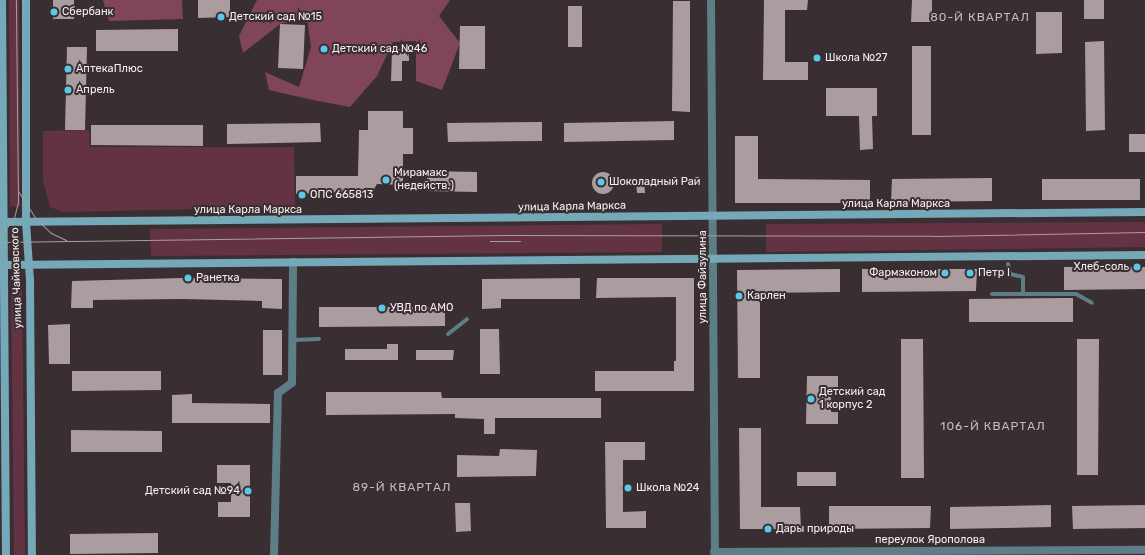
<!DOCTYPE html>
<html>
<head>
<meta charset="utf-8">
<style>
	body { margin:0 }
	#map { position:relative; width:1145px; height:555px; overflow:hidden; background:#392e31; font-family:Rubik,sans-serif }
	div>[style] { position:absolute }
	[style*='--x'] { left:calc(var(--x)*1px); top:calc(var(--y)*1px); width:calc(var(--w)*1px); rotate:calc(var(--a)*1deg) }
	.green>* { inset:0; background:#633344 }
	.forest>* { inset:0; background:#81455a }
	.building>* { inset:0; background:#ab9ca0 }
	.round { border-radius:50% }
	.lane>* { height:4px; margin:-2px; padding:0 2px; transform-origin:2px; border-radius:2px; background:#5e7e87 }
	.street>* { height:8px; margin:-4px; padding:0 4px; transform-origin:4px; border-radius:4px; background:#5e7e87 }
	.secondary>* { height:8px; margin:-4px; padding:0 4px; transform-origin:4px; border-radius:4px; background:#75a9b8 }
	.tram>* { height:1px; margin:-0.5px; padding:0 0.5px; transform-origin:0.5px; border-radius:0.5px; background:#a79ea1 }
	.dots>* { width:11px; height:11px; translate:-50% -50%; box-sizing:border-box; border:2px solid #392e31; border-radius:50% }
	span { translate:-50% -50%; white-space:nowrap; text-align:center; line-height:1.15; -webkit-text-stroke:4px #392e31; paint-order:stroke }
	.poi-label { font-size:11px; color:#f6eef0 }
	.left { translate:0 -50%; text-align:left }
	.right { translate:-100% -50%; text-align:right }
	.street-label { font-size:11px; color:#f6eef0 }
	.neighbourhood-label { font-size:12px; color:#c9babe; letter-spacing:1px }
</style>
</head>
<body>
<div id="map">
	<div class="green">
		<i style="clip-path:polygon(9px 0,19px 0,20px 207px,10px 206px)"></i>
		<i style="clip-path:polygon(89px 130px,90px 147px,294px 147px,295px 207px,63px 212px,50px 207px,43px 180px,43px 131px)"></i>
		<i style="clip-path:polygon(1145px 222px,1145px 247px,766px 252px,766px 224px)"></i>
		<i style="clip-path:polygon(662px 224px,662px 252px,151px 256px,150px 229px)"></i>
		<i style="clip-path:polygon(22px 286px,25px 555px,14px 555px,11px 287px)"></i>
	</div>
	<div class="forest">
		<i style="clip-path:polygon(103px 0,182px 0,183px 19px,109px 21px)"></i>
		<i style="clip-path:polygon(257px 0,450px 0,439px 16px,460px 43px,442px 90px,416px 81px,416px 41px,393px 42px,377px 76px,350px 107px,313px 100px,269px 90px,265px 72px,299px 87px,311px 47px,307px 18px,280px 24px,243px 53px,239px 36px)"></i>
	</div>
	<div class="building">
		<i style="clip-path:polygon(53px 0,74px 0,74px 19px,53px 19px)"></i>
		<i style="clip-path:polygon(198px 0,230px 0,230px 17px,198px 18px)"></i>
		<i style="clip-path:polygon(764px 0,808px 0,807px 10px,785px 10px,785px 62px,808px 62px,808px 80px,763px 80px)"></i>
		<i style="clip-path:polygon(912px 0,932px 0,932px 22px,911px 22px)"></i>
		<i style="clip-path:polygon(1084px 0,1104px 0,1104px 19px,1084px 19px)"></i>
		<i style="clip-path:polygon(673px 1px,690px 1px,690px 112px,672px 111px)"></i>
		<i style="clip-path:polygon(568px 6px,582px 6px,582px 47px,568px 47px)"></i>
		<i style="clip-path:polygon(1036px 12px,1062px 12px,1062px 53px,1036px 54px)"></i>
		<i style="clip-path:polygon(280px 24px,305px 25px,303px 69px,278px 68px)"></i>
		<i style="clip-path:polygon(460px 26px,485px 26px,485px 69px,459px 69px)"></i>
		<i style="clip-path:polygon(178px 29px,178px 51px,96px 51px,96px 30px)"></i>
		<i style="clip-path:polygon(1104px 41px,1105px 130px,1086px 131px,1085px 42px)"></i>
		<i style="clip-path:polygon(912px 46px,931px 46px,931px 135px,912px 135px)"></i>
		<i style="clip-path:polygon(67px 47px,87px 47px,85px 130px,65px 130px)"></i>
		<i style="clip-path:polygon(392px 49px,409px 49px,409px 61px,402px 61px,402px 81px,391px 81px)"></i>
		<i style="clip-path:polygon(826px 88px,877px 88px,877px 116px,872px 116px,873px 149px,860px 150px,859px 116px,826px 116px)"></i>
		<i style="clip-path:polygon(368px 111px,403px 111px,403px 128px,413px 128px,413px 154px,403px 154px,403px 185px,377px 184px,373px 191px,296px 194px,296px 176px,358px 176px,359px 130px,368px 130px)"></i>
		<i style="clip-path:polygon(674px 121px,674px 140px,564px 142px,564px 123px)"></i>
		<i style="clip-path:polygon(542px 122px,542px 141px,448px 142px,447px 123px)"></i>
		<i style="clip-path:polygon(320px 123px,321px 142px,227px 144px,227px 124px)"></i>
		<i style="clip-path:polygon(91px 125px,203px 125px,203px 146px,91px 145px)"></i>
		<i style="clip-path:polygon(1129px 134px,1145px 134px,1145px 152px,1129px 152px)"></i>
		<i style="clip-path:polygon(735px 136px,758px 136px,758px 179px,870px 180px,870px 203px,735px 203px)"></i>
		<i style="clip-path:polygon(427px 171px,477px 172px,477px 192px,427px 191px)"></i>
		<i class="round" style="left:592px;top:172px;width:22px;height:22px"></i>
		<i style="clip-path:polygon(992px 178px,992px 201px,891px 202px,892px 179px)"></i>
		<i style="clip-path:polygon(1042px 179px,1140px 179px,1140px 200px,1042px 200px)"></i>
		<i style="clip-path:polygon(644px 180px,645px 193px,637px 193px,636px 181px)"></i>
		<i style="clip-path:polygon(1064px 267px,1145px 267px,1145px 289px,1064px 290px)"></i>
		<i style="clip-path:polygon(840px 269px,840px 292px,760px 293px,760px 378px,738px 378px,737px 270px)"></i>
		<i style="clip-path:polygon(862px 269px,977px 269px,976px 291px,862px 292px)"></i>
		<i style="clip-path:polygon(182px 278px,282px 279px,282px 309px,262px 308px,262px 301px,182px 299px,93px 300px,93px 308px,71px 308px,72px 281px)"></i>
		<i style="clip-path:polygon(580px 278px,580px 299px,501px 299px,501px 308px,482px 309px,482px 279px)"></i>
		<i style="clip-path:polygon(597px 278px,694px 278px,694px 391px,595px 391px,595px 371px,674px 371px,674px 361px,676px 361px,676px 297px,596px 298px)"></i>
		<i style="clip-path:polygon(1064px 298px,1073px 298px,1073px 322px,969px 322px,969px 299px)"></i>
		<i style="clip-path:polygon(319px 307px,445px 307px,445px 326px,319px 327px)"></i>
		<i style="clip-path:polygon(70px 324px,70px 364px,49px 364px,48px 325px)"></i>
		<i style="clip-path:polygon(480px 329px,499px 329px,500px 374px,480px 374px)"></i>
		<i style="clip-path:polygon(263px 330px,282px 330px,282px 375px,263px 375px)"></i>
		<i style="clip-path:polygon(901px 339px,923px 339px,924px 478px,901px 478px)"></i>
		<i style="clip-path:polygon(1077px 339px,1099px 339px,1098px 475px,1077px 475px)"></i>
		<i style="clip-path:polygon(387px 344px,398px 344px,398px 360px,345px 360px,345px 349px,387px 349px)"></i>
		<i style="clip-path:polygon(416px 350px,454px 350px,453px 360px,416px 360px)"></i>
		<i style="clip-path:polygon(72px 371px,161px 371px,161px 390px,72px 391px)"></i>
		<i style="clip-path:polygon(807px 376px,838px 376px,838px 389px,831px 389px,831px 412px,838px 412px,838px 424px,806px 424px)"></i>
		<i style="clip-path:polygon(326px 392px,441px 392px,442px 398px,601px 398px,601px 418px,495px 418px,495px 434px,484px 434px,484px 419px,455px 418px,455px 414px,326px 415px)"></i>
		<i style="clip-path:polygon(192px 394px,192px 403px,270px 404px,270px 423px,172px 423px,172px 395px)"></i>
		<i style="clip-path:polygon(739px 428px,761px 428px,761px 507px,800px 507px,801px 529px,740px 529px)"></i>
		<i style="clip-path:polygon(71px 430px,162px 431px,162px 452px,71px 452px)"></i>
		<i style="clip-path:polygon(605px 442px,645px 442px,645px 460px,623px 460px,623px 512px,646px 511px,646px 528px,606px 528px)"></i>
		<i style="clip-path:polygon(500px 449px,537px 450px,536px 476px,457px 477px,457px 455px,499px 456px)"></i>
		<i style="clip-path:polygon(217px 465px,250px 465px,250px 517px,218px 517px,218px 502px,231px 502px,231px 483px,217px 483px)"></i>
		<i style="clip-path:polygon(797px 472px,836px 472px,836px 486px,797px 486px)"></i>
		<i style="clip-path:polygon(455px 503px,470px 503px,471px 531px,456px 532px)"></i>
		<i style="clip-path:polygon(1051px 505px,1051px 527px,950px 529px,950px 507px)"></i>
		<i style="clip-path:polygon(1145px 505px,1145px 528px,1073px 529px,1072px 506px)"></i>
		<i style="clip-path:polygon(829px 506px,931px 506px,930px 528px,829px 529px)"></i>
		<i style="clip-path:polygon(158px 533px,158px 553px,70px 554px,70px 534px)"></i>
	</div>
	<div class="lane">
		<i style="--x:1008;--y:264;--w:10;--a:79"></i>
		<i style="--x:1010;--y:274;--w:13;--a:13"></i>
		<i style="--x:1023;--y:277;--w:17;--a:90"></i>
		<i style="--x:992;--y:294;--w:84;--a:0"></i>
		<i style="--x:1076;--y:294;--w:18;--a:29"></i>
		<i style="--x:448;--y:334;--w:24;--a:-38"></i>
		<i style="--x:293;--y:340;--w:26;--a:-2"></i>
	</div>
	<div class="street">
		<i style="--x:711;--y:0;--w:555;--a:89.59"></i>
		<i style="--x:714;--y:552;--w:431;--a:-0.3"></i>
		<i style="--x:274;--y:555;--w:162;--a:-88.6"></i>
		<i style="--x:278;--y:393;--w:17;--a:-36"></i>
		<i style="--x:292;--y:383;--w:121;--a:-89.5"></i>
	</div>
	<div class="secondary">
		<i style="--x:2;--y:0;--w:555;--a:89.59"></i>
		<i style="--x:26;--y:0;--w:222;--a:90"></i>
		<i style="--x:26;--y:222;--w:58;--a:86.1"></i>
		<i style="--x:30;--y:280;--w:275;--a:89.6"></i>
		<i style="--x:0;--y:222;--w:1145;--a:-0.5"></i>
		<i style="--x:0;--y:265;--w:1145;--a:-0.5"></i>
	</div>
	<div class="tram">
		<i style="--x:18;--y:191;--w:33;--a:57"></i>
		<i style="--x:36;--y:219;--w:21;--a:43"></i>
		<i style="--x:51;--y:233;--w:17;--a:25"></i>
		<i style="--x:0;--y:237;--w:24;--a:-54"></i>
		<i style="--x:14;--y:218;--w:16;--a:-76"></i>
		<i style="--x:18;--y:202;--w:202;--a:-90.6"></i>
		<i style="--x:490;--y:241;--w:30;--a:0"></i>
		<i style="--x:0;--y:242;--w:507;--a:-0.79"></i>
		<i style="--x:507;--y:235;--w:427;--a:0.1"></i>
		<i style="--x:934;--y:236;--w:211;--a:-1.1"></i>
	</div>
	<div class="dots">
		<i style="left:54px;top:12px;background:#5ac8e6"></i>
		<i style="left:221px;top:17px;background:#5ac8e6"></i>
		<i style="left:324px;top:49px;background:#5ac8e6"></i>
		<i style="left:817px;top:58px;background:#5ac8e6"></i>
		<i style="left:68px;top:69px;background:#5ac8e6"></i>
		<i style="left:68px;top:90px;background:#5ac8e6"></i>
		<i style="left:386px;top:180px;background:#5ac8e6"></i>
		<i style="left:601px;top:182px;background:#5ac8e6"></i>
		<i style="left:302px;top:195px;background:#5ac8e6"></i>
		<i style="left:1137px;top:267px;background:#5ac8e6"></i>
		<i style="left:945px;top:273px;background:#5ac8e6"></i>
		<i style="left:970px;top:273px;background:#5ac8e6"></i>
		<i style="left:188px;top:278px;background:#5ac8e6"></i>
		<i style="left:739px;top:296px;background:#5ac8e6"></i>
		<i style="left:382px;top:308px;background:#5ac8e6"></i>
		<i style="left:811px;top:399px;background:#5ac8e6"></i>
		<i style="left:628px;top:488px;background:#5ac8e6"></i>
		<i style="left:248px;top:491px;background:#5ac8e6"></i>
		<i style="left:768px;top:529px;background:#5ac8e6"></i>
	</div>
	<div class="poi-label">
		<span class="left" style="left:62px;top:12px">Сбербанк</span>
		<span class="left" style="left:229px;top:17px">Детский сад №15</span>
		<span class="left" style="left:332px;top:49px">Детский сад №46</span>
		<span class="left" style="left:825px;top:58px">Школа №27</span>
		<span class="left" style="left:76px;top:69px">АптекаПлюс</span>
		<span class="left" style="left:76px;top:90px">Апрель</span>
		<span class="left" style="left:394px;top:180px">Мирамакс<br>(недейств.)</span>
		<span class="left" style="left:609px;top:182px">Шоколадный Рай</span>
		<span class="left" style="left:310px;top:195px">ОПС 665813</span>
		<span class="right" style="left:1129px;top:267px">Хлеб-соль</span>
		<span class="right" style="left:937px;top:273px">Фармэконом</span>
		<span class="left" style="left:978px;top:273px">Петр I</span>
		<span class="left" style="left:196px;top:278px">Ранетка</span>
		<span class="left" style="left:747px;top:296px">Карлен</span>
		<span class="left" style="left:390px;top:308px">УВД по АМО</span>
		<span class="left" style="left:819px;top:399px">Детский сад<br>1 корпус 2</span>
		<span class="left" style="left:636px;top:488px">Школа №24</span>
		<span class="right" style="left:240px;top:491px">Детский сад №94</span>
		<span class="left" style="left:776px;top:529px">Дары природы</span>
	</div>
	<div class="street-label">
		<span style="left:896px;top:204px">улица Карла Маркса</span>
		<span style="left:572px;top:207px;rotate:-1deg">улица Карла Маркса</span>
		<span style="left:248px;top:210px">улица Карла Маркса</span>
		<span style="left:703px;top:277px;rotate:-90deg">улица Файзулина</span>
		<span style="left:17px;top:278px;rotate:-92deg">улица Чайковского</span>
		<span style="left:930px;top:540px">переулок Ярополова</span>
	</div>
	<div class="neighbourhood-label">
		<span style="left:980px;top:18px">80-Й КВАРТАЛ</span>
		<span style="left:993px;top:427px">106-Й КВАРТАЛ</span>
		<span style="left:402px;top:488px">89-Й КВАРТАЛ</span>
	</div>
</div>
</body>
</html>
